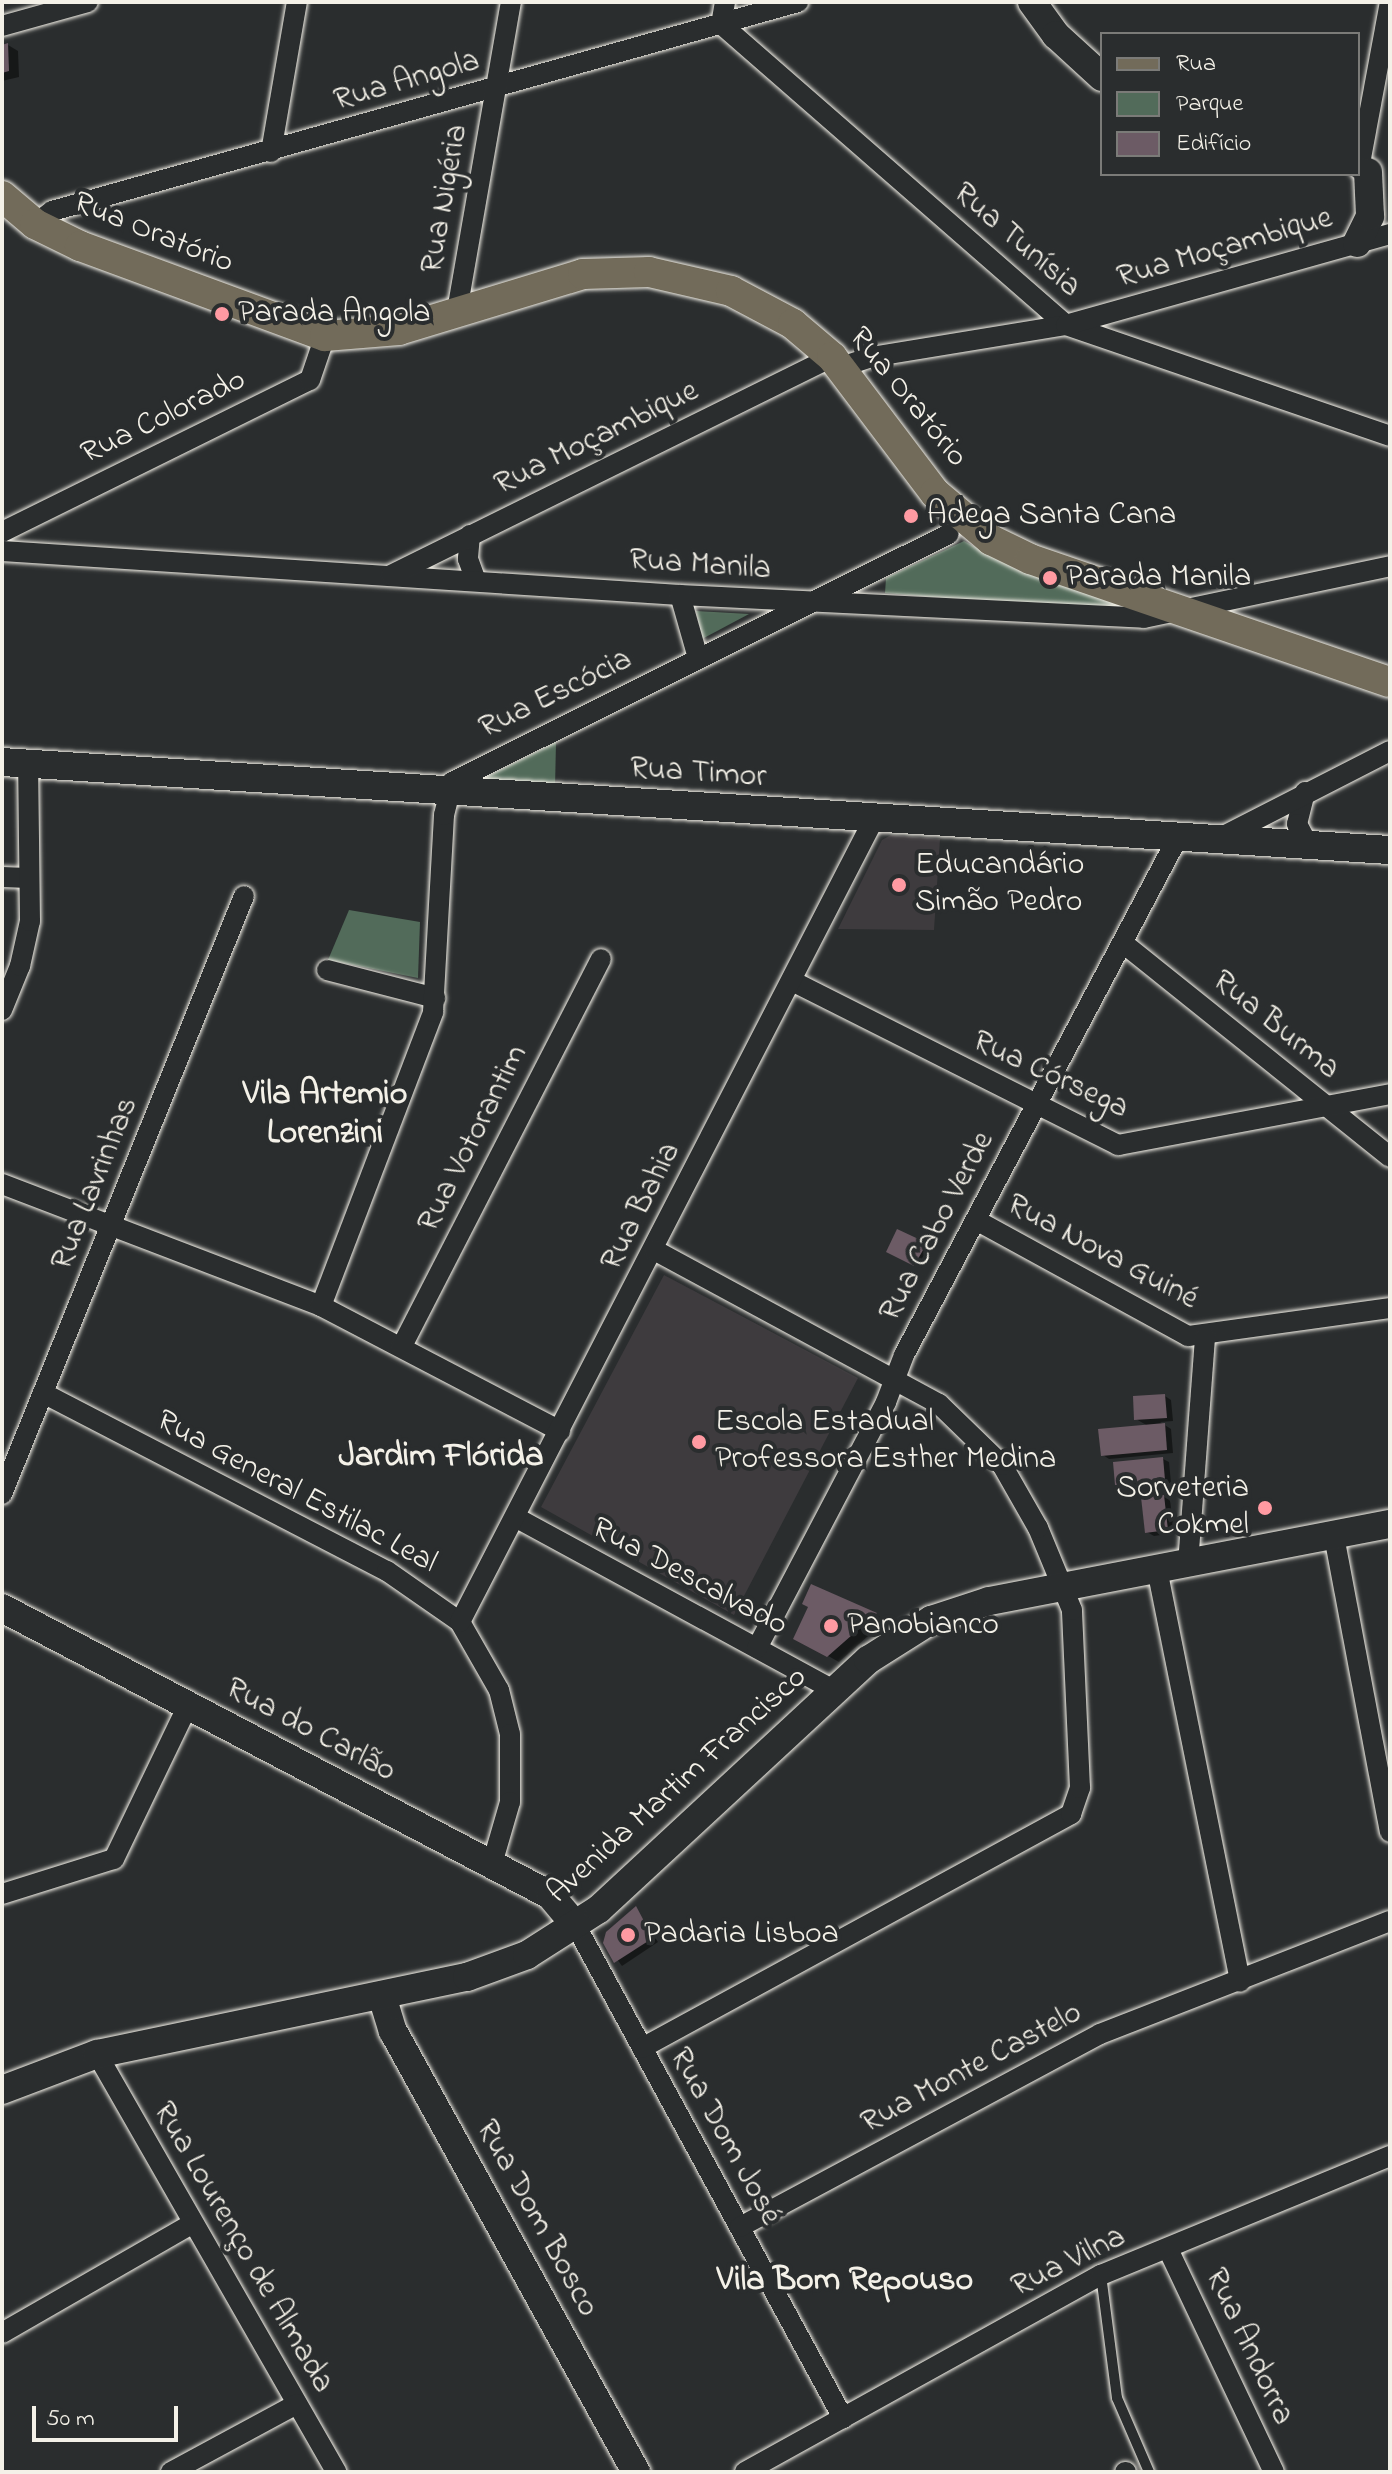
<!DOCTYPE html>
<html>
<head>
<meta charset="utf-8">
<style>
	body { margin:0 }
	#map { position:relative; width:1392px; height:2474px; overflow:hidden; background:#2a2d2e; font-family:"Indie Flower",sans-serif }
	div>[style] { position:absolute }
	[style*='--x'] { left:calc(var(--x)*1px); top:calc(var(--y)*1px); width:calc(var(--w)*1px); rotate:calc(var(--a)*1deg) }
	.built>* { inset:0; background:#3e3b3e }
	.green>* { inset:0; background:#526b5a }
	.shadow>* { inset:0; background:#0007 }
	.building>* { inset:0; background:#6c5b65 }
	.roads { filter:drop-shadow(0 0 2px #f4f1e8) drop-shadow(0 0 2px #f4f1e8) }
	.lane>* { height:10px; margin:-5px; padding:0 5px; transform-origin:5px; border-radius:5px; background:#2a2d2e }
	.street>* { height:20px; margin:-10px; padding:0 10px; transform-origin:10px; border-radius:10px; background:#2a2d2e }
	.secondary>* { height:28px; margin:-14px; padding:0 14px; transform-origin:14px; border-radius:14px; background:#2a2d2e }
	.primary>* { height:30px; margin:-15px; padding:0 15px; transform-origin:15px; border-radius:15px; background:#726b5a }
	.dots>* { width:22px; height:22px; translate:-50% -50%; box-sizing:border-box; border:4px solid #2a2d2e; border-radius:50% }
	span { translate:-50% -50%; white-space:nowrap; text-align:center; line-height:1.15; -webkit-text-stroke:8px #2a2d2e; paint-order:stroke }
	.street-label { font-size:32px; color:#f4f1e8 }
	.poi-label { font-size:32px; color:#f4f1e8 }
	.left { translate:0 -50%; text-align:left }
	.right { translate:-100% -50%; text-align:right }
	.neighbourhood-label { font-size:34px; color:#f4f1e8; font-weight:700 }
	.frame { position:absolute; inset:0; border:4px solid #f4f1e8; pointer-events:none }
	.legend { position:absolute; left:1100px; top:32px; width:260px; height:144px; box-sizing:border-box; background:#2a2d2e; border:2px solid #7b7b78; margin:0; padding:10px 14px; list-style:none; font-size:24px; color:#f4f1e8 }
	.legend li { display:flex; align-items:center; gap:16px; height:40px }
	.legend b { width:40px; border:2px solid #7b7b78 }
	.scale { position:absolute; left:32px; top:2406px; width:146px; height:36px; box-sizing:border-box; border:4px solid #f4f1e8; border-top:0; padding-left:10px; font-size:24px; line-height:28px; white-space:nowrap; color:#f4f1e8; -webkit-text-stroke:6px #2a2d2e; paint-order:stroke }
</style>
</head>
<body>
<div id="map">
	<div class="built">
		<i style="clip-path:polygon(891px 835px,940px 839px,934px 930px,838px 929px,882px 840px)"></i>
		<i style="clip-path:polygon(664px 1275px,858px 1378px,734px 1615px,541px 1507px)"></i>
	</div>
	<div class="green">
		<i style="clip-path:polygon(964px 541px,1018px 570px,1114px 602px,1116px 608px,1109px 612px,885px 593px,886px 578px)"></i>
		<i style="clip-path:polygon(696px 611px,749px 614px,702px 639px)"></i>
		<i style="clip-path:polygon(556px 742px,555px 788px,485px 780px,486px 777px)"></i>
		<i style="clip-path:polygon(349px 910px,420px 922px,418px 978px,328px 960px)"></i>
	</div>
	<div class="shadow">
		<i style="clip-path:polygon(8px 45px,18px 51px,19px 77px,2px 81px,2px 47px)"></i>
		<i style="clip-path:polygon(926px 1245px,932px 1249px,922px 1268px,889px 1252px)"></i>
		<i style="clip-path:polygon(1165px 1396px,1171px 1400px,1173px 1421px,1160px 1422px,1171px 1429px,1173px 1453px,1109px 1459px,1103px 1455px,1148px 1426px,1136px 1419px)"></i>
		<i style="clip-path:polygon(1163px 1459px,1169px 1462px,1171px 1483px,1117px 1484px)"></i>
		<i style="clip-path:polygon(1164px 1497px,1170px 1500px,1174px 1533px,1154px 1536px,1147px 1532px)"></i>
		<i style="clip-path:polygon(812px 1586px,876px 1615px,886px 1620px,839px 1662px,796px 1638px,811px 1607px)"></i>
		<i style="clip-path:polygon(636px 1909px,658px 1942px,622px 1966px,605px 1943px)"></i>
	</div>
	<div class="building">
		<i style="clip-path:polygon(8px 43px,9px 71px,2px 73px,2px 45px)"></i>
		<i style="clip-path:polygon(897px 1229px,927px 1243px,914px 1266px,886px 1252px)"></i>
		<i style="clip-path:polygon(1165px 1394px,1167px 1418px,1134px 1420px,1133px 1396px)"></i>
		<i style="clip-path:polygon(1165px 1423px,1167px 1450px,1101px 1456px,1098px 1429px)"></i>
		<i style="clip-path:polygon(1163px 1457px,1165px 1480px,1115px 1485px,1113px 1462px)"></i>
		<i style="clip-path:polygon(1164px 1495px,1168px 1530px,1145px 1533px,1141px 1497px)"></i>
		<i style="clip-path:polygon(811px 1584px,877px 1613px,827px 1657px,793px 1639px,808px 1607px,802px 1604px)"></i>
		<i style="clip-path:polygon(636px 1906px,653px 1938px,614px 1963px,603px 1943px,606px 1932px)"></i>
	</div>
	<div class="roads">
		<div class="lane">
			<i style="--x:1101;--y:2275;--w:124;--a:82.6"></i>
			<i style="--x:1117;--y:2398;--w:81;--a:66.6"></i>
		</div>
		<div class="street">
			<i style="--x:725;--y:2;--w:22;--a:100"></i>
			<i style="--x:721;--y:24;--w:458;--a:41.1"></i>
			<i style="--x:1066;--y:325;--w:342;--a:18.9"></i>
			<i style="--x:2;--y:26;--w:89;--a:-15.6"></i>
			<i style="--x:271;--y:152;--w:152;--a:-80.2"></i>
			<i style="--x:1359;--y:169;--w:170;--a:-79.5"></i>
			<i style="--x:35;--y:224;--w:21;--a:-37"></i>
			<i style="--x:52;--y:211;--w:775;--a:-15.65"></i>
			<i style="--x:457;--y:311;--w:314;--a:-80.1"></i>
			<i style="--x:841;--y:367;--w:32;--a:-18"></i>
			<i style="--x:871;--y:357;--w:198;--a:-9.3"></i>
			<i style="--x:1066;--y:325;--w:337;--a:-15.7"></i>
			<i style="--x:2;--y:532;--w:343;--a:-26.3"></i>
			<i style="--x:310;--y:380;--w:46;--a:-71.2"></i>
			<i style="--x:470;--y:535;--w:24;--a:95"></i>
			<i style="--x:468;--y:559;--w:23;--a:70"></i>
			<i style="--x:2;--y:551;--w:679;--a:3.71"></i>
			<i style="--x:680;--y:595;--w:465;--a:2.8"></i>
			<i style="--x:1144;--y:618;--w:251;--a:-11.9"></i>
			<i style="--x:391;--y:575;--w:492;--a:-26.3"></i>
			<i style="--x:680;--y:595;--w:66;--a:74.1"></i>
			<i style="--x:1305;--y:792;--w:33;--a:104"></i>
			<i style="--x:1297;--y:824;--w:24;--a:62"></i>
			<i style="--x:1216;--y:840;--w:195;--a:-27.1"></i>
			<i style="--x:2;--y:877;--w:26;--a:2"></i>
			<i style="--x:1123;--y:943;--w:342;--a:38.7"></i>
			<i style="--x:327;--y:970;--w:112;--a:14.5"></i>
			<i style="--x:794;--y:982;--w:363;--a:26.7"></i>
			<i style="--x:1118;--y:1145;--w:277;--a:-10.6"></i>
			<i style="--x:2;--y:1010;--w:48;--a:-67.8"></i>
			<i style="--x:20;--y:966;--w:46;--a:-77.5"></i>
			<i style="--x:30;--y:921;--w:157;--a:-90.7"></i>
			<i style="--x:2;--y:1184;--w:342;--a:20.9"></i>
			<i style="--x:321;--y:1306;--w:270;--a:27.6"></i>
			<i style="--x:976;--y:1220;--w:242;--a:28.7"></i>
			<i style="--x:1188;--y:1336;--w:204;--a:-7.9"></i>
			<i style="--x:321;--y:1306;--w:315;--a:-69.1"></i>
			<i style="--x:433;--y:1012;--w:197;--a:-86.8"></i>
			<i style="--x:444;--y:815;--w:34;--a:-76"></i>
			<i style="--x:452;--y:782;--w:555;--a:-26.52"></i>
			<i style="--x:402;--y:1346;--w:435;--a:-62.8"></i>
			<i style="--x:43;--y:1393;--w:387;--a:27.4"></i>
			<i style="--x:387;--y:1571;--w:89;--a:34.9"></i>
			<i style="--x:460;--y:1622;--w:78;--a:60.2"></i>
			<i style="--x:499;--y:1690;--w:45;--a:76"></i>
			<i style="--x:510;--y:1734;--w:68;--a:90"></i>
			<i style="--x:510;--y:1802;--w:65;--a:106.2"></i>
			<i style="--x:2;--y:1494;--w:645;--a:-67.97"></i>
			<i style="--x:515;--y:1517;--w:364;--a:28.5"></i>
			<i style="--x:1334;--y:1536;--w:301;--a:79.3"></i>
			<i style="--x:1188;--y:1564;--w:228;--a:-85.7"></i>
			<i style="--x:1157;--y:1569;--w:421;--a:78.6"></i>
			<i style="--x:460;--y:1622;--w:903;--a:-62.73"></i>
			<i style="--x:757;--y:1648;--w:278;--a:-62.3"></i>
			<i style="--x:886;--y:1402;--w:50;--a:-69"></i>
			<i style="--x:904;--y:1355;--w:586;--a:-62.12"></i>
			<i style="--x:2;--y:1894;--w:117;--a:-17.4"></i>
			<i style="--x:114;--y:1859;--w:171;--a:-64.3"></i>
			<i style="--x:576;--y:1926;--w:560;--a:61.51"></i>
			<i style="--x:642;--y:2048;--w:489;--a:-28.6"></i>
			<i style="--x:1071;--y:1814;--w:28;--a:-71"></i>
			<i style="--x:1080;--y:1788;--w:178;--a:-92.6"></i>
			<i style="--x:1072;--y:1610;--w:89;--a:-112.5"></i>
			<i style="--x:1038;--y:1528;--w:73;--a:-119.7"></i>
			<i style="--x:1002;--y:1465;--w:88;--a:-135.9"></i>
			<i style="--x:939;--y:1404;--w:324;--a:-151.6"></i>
			<i style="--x:97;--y:2054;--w:482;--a:60.2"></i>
			<i style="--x:740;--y:2227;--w:408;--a:-28.2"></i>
			<i style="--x:1100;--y:2034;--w:311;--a:-21.3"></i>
			<i style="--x:1168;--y:2249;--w:247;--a:64.6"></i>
			<i style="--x:2;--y:2333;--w:220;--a:-29.9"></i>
			<i style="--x:171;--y:2472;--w:143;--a:-28.4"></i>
			<i style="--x:745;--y:2472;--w:407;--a:-29"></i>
			<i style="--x:1101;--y:2275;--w:313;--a:-22.4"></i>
			<i style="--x:1125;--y:2472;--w:1;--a:0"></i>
		</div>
		<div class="secondary">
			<i style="--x:1032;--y:2;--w:41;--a:54"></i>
			<i style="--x:1056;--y:35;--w:62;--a:42.4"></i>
			<i style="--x:1357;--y:243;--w:30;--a:-64"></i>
			<i style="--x:1370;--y:216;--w:44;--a:-92.6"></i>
			<i style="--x:2;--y:762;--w:1391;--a:3.63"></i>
			<i style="--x:2;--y:1608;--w:619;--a:27.64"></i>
			<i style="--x:550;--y:1895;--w:40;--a:50"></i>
			<i style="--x:382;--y:1996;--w:37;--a:73"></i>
			<i style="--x:393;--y:2031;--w:504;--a:61.14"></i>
			<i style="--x:2;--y:2090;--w:102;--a:-20.8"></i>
			<i style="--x:97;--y:2054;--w:378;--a:-11.8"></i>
			<i style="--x:467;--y:1977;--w:64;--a:-20.1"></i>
			<i style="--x:527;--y:1955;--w:85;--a:-32.6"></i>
			<i style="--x:599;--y:1909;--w:367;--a:-42.8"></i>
			<i style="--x:868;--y:1660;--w:75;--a:-32.4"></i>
			<i style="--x:931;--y:1620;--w:61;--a:-18.1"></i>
			<i style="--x:989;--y:1601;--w:408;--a:-10.9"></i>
		</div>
		<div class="primary">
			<i style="--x:2;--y:196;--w:43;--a:40.3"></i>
			<i style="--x:35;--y:224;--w:50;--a:26.1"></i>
			<i style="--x:80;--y:246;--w:261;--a:20.2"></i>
			<i style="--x:325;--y:336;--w:74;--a:-4.6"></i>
			<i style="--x:399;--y:330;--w:192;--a:-16.9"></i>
			<i style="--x:583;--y:274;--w:66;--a:-1.7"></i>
			<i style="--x:649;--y:272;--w:84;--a:13"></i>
			<i style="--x:731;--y:291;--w:70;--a:28"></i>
			<i style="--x:793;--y:324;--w:51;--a:40.2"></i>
			<i style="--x:832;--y:357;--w:171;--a:52.9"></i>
			<i style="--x:935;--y:493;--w:73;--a:40"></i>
			<i style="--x:991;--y:540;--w:43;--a:26"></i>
			<i style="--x:1030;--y:559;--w:380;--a:18.9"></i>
		</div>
	</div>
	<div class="dots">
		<i style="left:222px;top:314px;background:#ff9aa2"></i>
		<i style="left:911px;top:516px;background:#ff9aa2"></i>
		<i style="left:1050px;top:578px;background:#ff9aa2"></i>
		<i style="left:899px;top:885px;background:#ff9aa2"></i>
		<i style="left:699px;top:1442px;background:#ff9aa2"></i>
		<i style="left:1265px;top:1508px;background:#ff9aa2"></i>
		<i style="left:831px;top:1626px;background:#ff9aa2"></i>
		<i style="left:628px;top:1935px;background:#ff9aa2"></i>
	</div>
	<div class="street-label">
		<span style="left:407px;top:82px;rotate:-16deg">Rua Angola</span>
		<span style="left:446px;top:199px;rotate:-80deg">Rua Nigéria</span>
		<span style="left:153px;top:234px;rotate:22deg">Rua Oratório</span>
		<span style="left:1016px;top:241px;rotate:41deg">Rua Tunísia</span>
		<span style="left:1225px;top:249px;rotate:-16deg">Rua Moçambique</span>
		<span style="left:907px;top:398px;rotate:51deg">Rua Oratório</span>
		<span style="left:164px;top:418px;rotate:-26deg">Rua Colorado</span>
		<span style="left:597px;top:439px;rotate:-26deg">Rua Moçambique</span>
		<span style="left:700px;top:566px;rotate:4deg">Rua Manila</span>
		<span style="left:556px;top:695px;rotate:-26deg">Rua Escócia</span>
		<span style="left:698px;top:774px;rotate:4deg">Rua Timor</span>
		<span style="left:1275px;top:1026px;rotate:39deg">Rua Burma</span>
		<span style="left:1050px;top:1076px;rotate:25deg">Rua Córsega</span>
		<span style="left:474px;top:1139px;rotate:-63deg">Rua Votorantim</span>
		<span style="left:96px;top:1184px;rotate:-68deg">Rua Lavrinhas</span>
		<span style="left:642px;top:1207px;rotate:-63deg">Rua Bahia</span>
		<span style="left:938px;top:1227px;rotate:-62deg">Rua Cabo Verde</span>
		<span style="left:1102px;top:1253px;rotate:28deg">Rua Nova Guiné</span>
		<span style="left:296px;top:1493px;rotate:28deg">Rua General Estilac Leal</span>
		<span style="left:689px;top:1578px;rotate:28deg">Rua Descalvado</span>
		<span style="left:310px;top:1731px;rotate:28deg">Rua do Carlão</span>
		<span style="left:678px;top:1786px;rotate:-42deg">Avenida Martim Francisco</span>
		<span style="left:972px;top:2069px;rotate:-28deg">Rua Monte Castelo</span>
		<span style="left:724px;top:2137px;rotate:61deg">Rua Dom José</span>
		<span style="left:536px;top:2219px;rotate:61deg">Rua Dom Bosco</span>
		<span style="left:242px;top:2248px;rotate:60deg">Rua Lourenço de Almada</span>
		<span style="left:1069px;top:2263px;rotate:-26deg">Rua Vilna</span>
		<span style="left:1248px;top:2347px;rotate:65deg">Rua Andorra</span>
	</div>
	<div class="poi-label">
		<span class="left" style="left:238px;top:314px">Parada Angola</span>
		<span class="left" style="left:927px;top:516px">Adega Santa Cana</span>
		<span class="left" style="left:1066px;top:578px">Parada Manila</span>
		<span class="left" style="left:915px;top:885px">Educandário<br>Simão Pedro</span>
		<span class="left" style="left:715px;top:1442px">Escola Estadual<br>Professora Esther Medina</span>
		<span class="right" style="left:1249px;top:1508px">Sorveteria<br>Cokmel</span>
		<span class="left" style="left:847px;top:1626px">Panobianco</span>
		<span class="left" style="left:644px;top:1935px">Padaria Lisboa</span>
	</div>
	<div class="neighbourhood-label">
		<span style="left:325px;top:1115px">Vila Artemio<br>Lorenzini</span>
		<span style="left:441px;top:1458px">Jardim Flórida</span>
		<span style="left:845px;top:2282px">Vila Bom Repouso</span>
	</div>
	<div class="frame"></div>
	<ul class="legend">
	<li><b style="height:10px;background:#726b5a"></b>Rua</li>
	<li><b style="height:22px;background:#526b5a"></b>Parque</li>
	<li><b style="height:22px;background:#6c5b65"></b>Edifício</li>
	</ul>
	<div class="scale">50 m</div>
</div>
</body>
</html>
